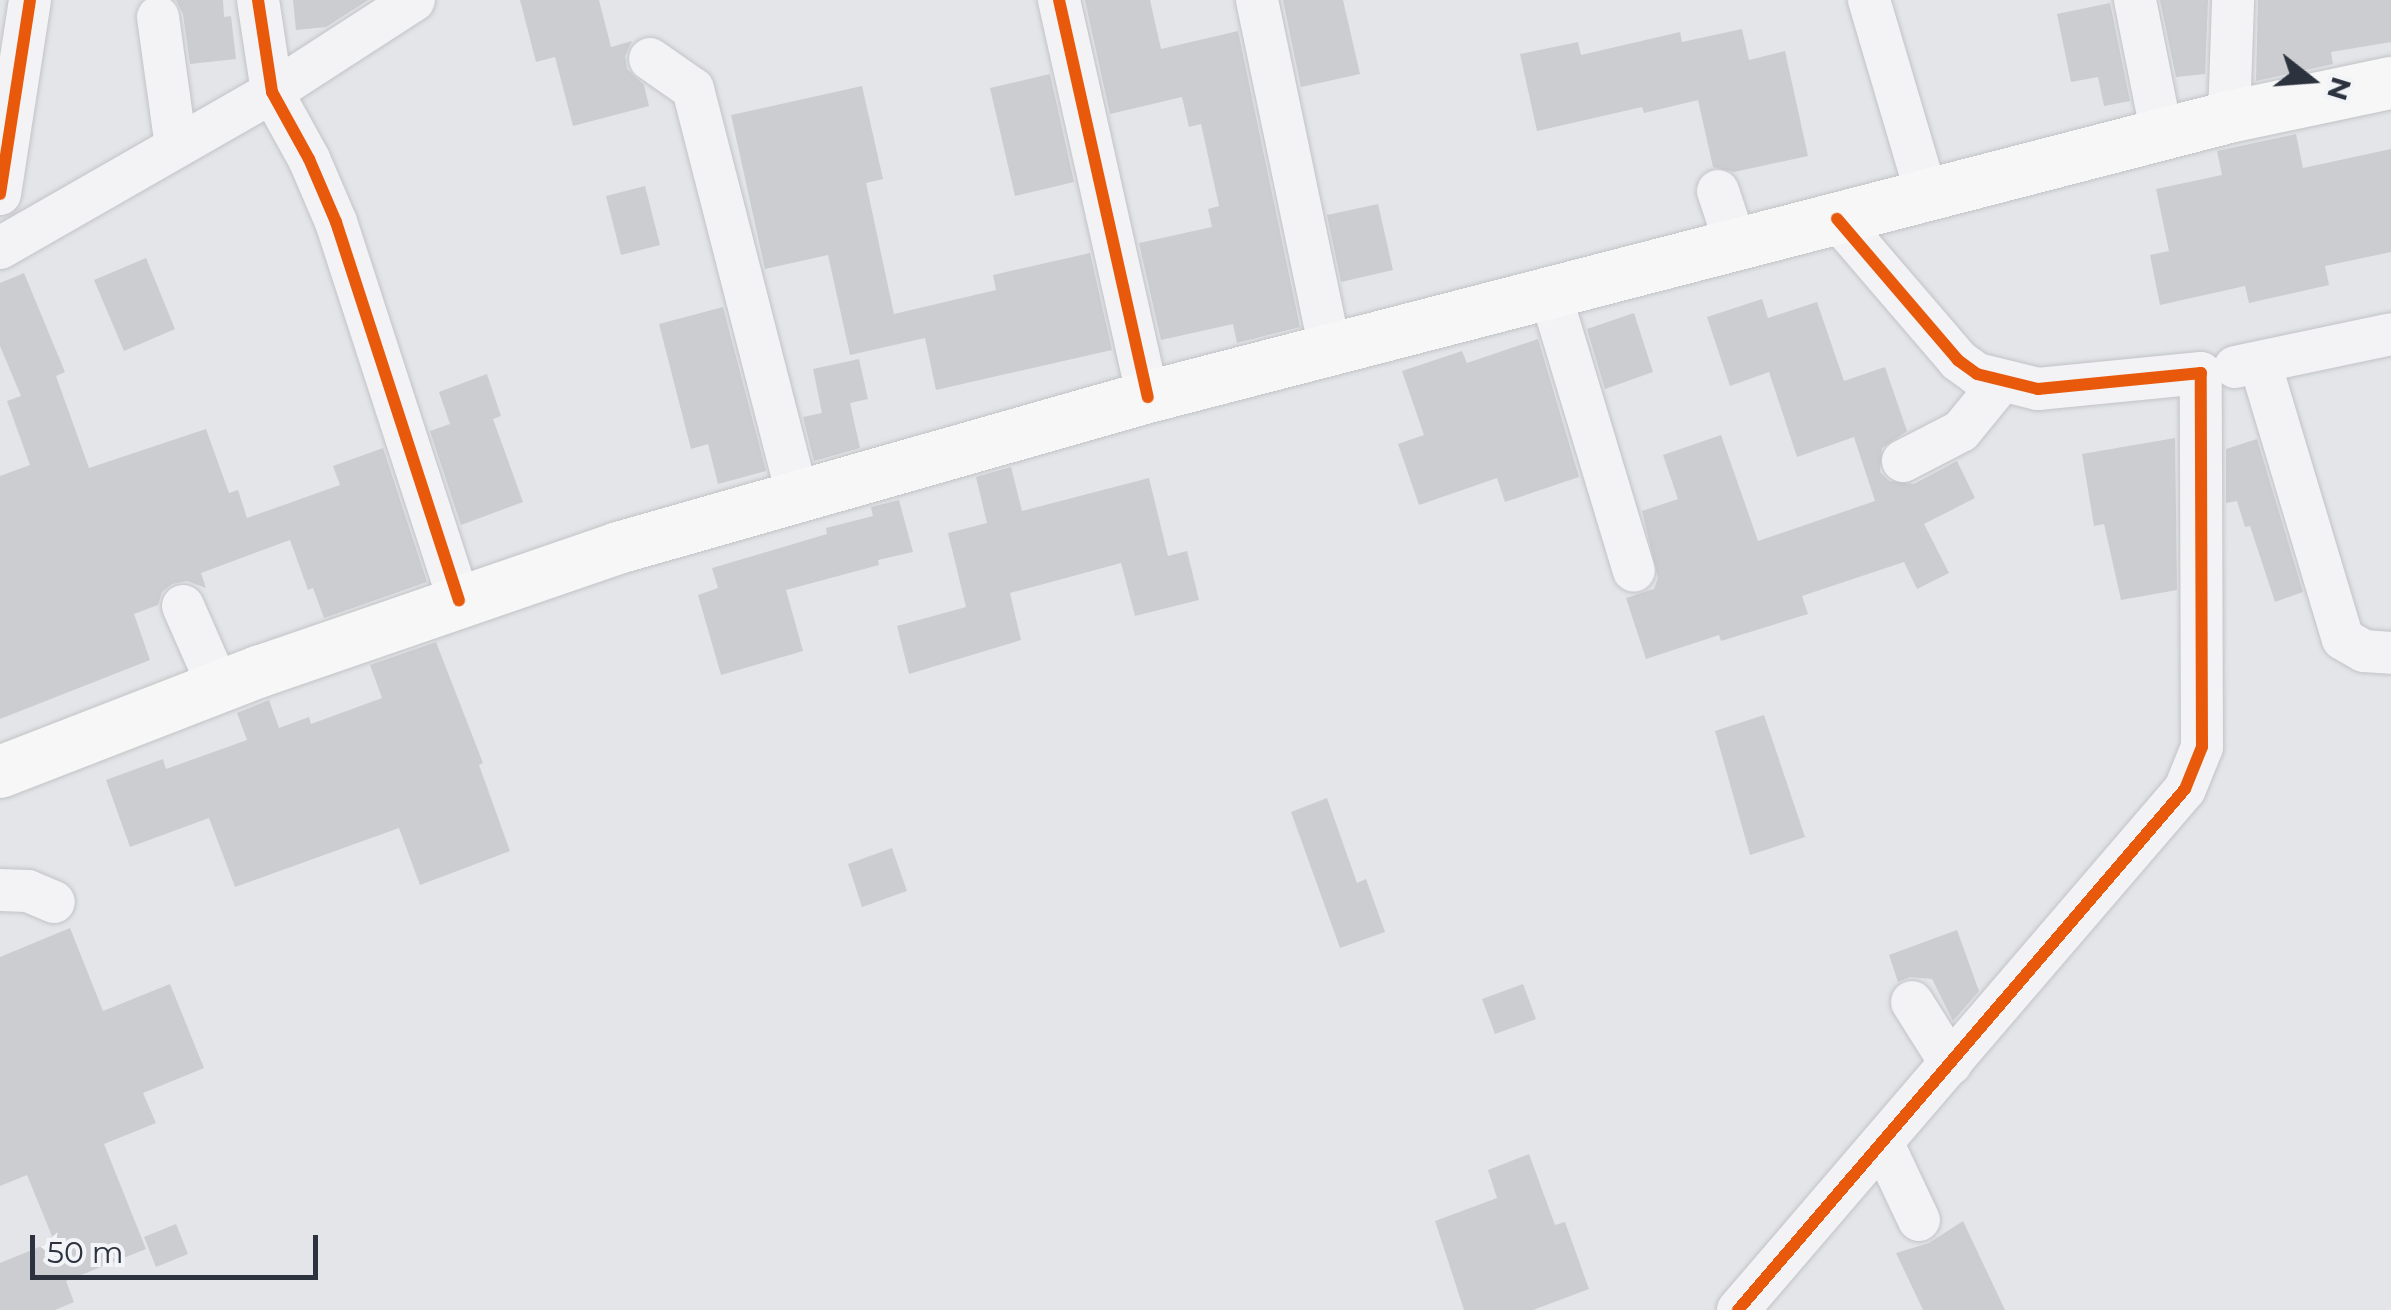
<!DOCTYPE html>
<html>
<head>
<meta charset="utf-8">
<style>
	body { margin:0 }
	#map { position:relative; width:2391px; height:1310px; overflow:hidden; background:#e3e5e8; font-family:Montserrat,sans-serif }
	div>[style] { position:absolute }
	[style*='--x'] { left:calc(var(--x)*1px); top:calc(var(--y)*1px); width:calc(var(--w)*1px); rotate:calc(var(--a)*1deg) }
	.building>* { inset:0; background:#cccdd0 }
	.roads { filter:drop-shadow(0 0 2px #c2c3c6) drop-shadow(0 0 2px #c2c3c6) }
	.minor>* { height:42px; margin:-21px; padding:0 21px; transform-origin:21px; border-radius:21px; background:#f3f3f5 }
	.major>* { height:52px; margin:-26px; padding:0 26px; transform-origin:26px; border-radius:26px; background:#f7f7f7 }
	.cycleway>* { height:12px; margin:-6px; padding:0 6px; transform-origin:6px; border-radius:6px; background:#e8590c }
	span { translate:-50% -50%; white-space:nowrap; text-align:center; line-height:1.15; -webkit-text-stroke:8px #f2f4f7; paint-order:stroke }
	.north { position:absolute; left:2261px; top:30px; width:100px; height:100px; -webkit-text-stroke:8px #f2f4f7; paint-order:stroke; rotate:107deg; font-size:28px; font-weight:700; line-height:40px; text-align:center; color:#2c333f }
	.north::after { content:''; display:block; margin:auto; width:35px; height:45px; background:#2c333f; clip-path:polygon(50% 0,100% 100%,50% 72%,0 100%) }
	.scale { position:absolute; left:30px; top:1235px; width:288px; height:45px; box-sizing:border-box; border:5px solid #2c333f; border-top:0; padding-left:12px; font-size:30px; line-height:35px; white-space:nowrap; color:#2c333f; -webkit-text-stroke:8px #f2f4f7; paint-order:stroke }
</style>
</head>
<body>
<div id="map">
	<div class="building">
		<i style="clip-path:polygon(176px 0,223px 0,224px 17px,231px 16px,236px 59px,190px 64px,183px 14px)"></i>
		<i style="clip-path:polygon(293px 0,368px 0,326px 27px,296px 30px)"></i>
		<i style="clip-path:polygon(520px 0,599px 0,611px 47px,632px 41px,625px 56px,627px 69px,644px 85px,649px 106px,573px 126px,555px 57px,536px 62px)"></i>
		<i style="clip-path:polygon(1085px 0,1150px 0,1161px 49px,1238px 31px,1300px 327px,1237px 343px,1233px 324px,1161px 340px,1139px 243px,1212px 227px,1208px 209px,1219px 206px,1201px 124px,1189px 127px,1182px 97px,1110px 114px)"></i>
		<i style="clip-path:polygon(1283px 0,1343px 0,1360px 74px,1301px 87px)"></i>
		<i style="clip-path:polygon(2160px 0,2208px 0,2205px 74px,2176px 77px)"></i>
		<i style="clip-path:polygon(2258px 0,2391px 0,2391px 42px,2331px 52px,2333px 64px,2256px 81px)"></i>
		<i style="clip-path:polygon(2110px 3px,2130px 101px,2104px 106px,2098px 77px,2071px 82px,2057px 14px)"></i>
		<i style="clip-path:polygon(1742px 29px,1749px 60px,1785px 51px,1808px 156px,1734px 172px,1713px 167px,1698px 100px,1644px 113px,1642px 107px,1537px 131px,1520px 54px,1578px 42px,1581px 55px,1680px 32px,1682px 42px)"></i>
		<i style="clip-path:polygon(1050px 74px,1074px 182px,1015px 196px,990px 88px)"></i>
		<i style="clip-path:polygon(862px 86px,883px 179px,866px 183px,894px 314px,996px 290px,993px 275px,1090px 253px,1112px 350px,936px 390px,925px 338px,850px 355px,828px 255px,765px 269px,731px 115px)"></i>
		<i style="clip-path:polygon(2296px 134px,2303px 168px,2391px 149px,2391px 252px,2325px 266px,2329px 285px,2249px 303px,2245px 286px,2160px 305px,2150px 255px,2169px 251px,2156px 189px,2222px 175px,2217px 151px)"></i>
		<i style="clip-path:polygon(645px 186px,660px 245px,621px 255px,606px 196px)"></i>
		<i style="clip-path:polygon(1378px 204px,1393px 270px,1341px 282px,1327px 215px)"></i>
		<i style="clip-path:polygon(146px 258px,175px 329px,124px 351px,94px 280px)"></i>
		<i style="clip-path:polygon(24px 273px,65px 372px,56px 376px,89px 468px,206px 429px,229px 493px,238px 490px,247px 518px,340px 485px,333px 466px,383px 448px,427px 582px,324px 618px,313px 588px,308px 590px,290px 540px,201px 573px,206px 588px,187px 581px,172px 584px,162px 592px,158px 605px,134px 614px,150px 660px,0 719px,0 476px,30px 465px,7px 401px,21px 396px,0 346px,0 283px)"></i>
		<i style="clip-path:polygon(1762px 299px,1768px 318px,1817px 302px,1844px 381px,1885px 367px,1907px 431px,1882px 448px,1880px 472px,1889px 481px,1914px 484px,1957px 461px,1975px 498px,1924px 524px,1949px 573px,1917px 589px,1904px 562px,1802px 596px,1808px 614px,1721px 641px,1719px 635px,1646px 659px,1626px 598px,1654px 589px,1658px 578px,1642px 511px,1678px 499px,1663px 455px,1721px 435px,1758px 541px,1875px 501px,1854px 437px,1797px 457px,1769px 372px,1730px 386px,1707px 317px)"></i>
		<i style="clip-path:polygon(723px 307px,766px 471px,718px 484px,708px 444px,691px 449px,659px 324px)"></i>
		<i style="clip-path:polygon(1634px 313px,1653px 372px,1605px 389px,1587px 329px)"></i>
		<i style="clip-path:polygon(1538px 339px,1579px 477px,1505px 502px,1497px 478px,1419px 505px,1398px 444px,1424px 435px,1402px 371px,1462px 351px,1467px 363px)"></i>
		<i style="clip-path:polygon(859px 359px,868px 399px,850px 403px,860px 448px,814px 461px,803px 417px,822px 413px,813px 369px)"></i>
		<i style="clip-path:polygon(487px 374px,501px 416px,493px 419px,523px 502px,461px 525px,430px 431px,450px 424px,439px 392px)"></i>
		<i style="clip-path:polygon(2175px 438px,2177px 590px,2121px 600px,2104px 524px,2094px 526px,2082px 454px)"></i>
		<i style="clip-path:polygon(2257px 439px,2303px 592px,2275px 602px,2250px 526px,2245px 527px,2237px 501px,2226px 503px,2226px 449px)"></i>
		<i style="clip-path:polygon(1011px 467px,1022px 511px,1149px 478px,1168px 556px,1187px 551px,1199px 600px,1135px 616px,1121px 563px,1010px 593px,1021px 640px,909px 674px,897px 626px,966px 607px,948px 533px,987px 523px,976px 477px)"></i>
		<i style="clip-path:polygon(899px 500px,913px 552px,878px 560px,879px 565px,786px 590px,803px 651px,721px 675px,698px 595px,718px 588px,712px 568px,827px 534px,826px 528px,873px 516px,871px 507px)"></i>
		<i style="clip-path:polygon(436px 642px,483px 763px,479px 765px,510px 851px,420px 885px,399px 828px,235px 887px,209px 818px,130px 847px,106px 780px,163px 759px,166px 769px,247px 740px,237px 713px,269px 700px,279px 728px,309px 717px,311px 724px,382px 698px,370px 665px)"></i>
		<i style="clip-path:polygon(1764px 715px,1805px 837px,1750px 855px,1715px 731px)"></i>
		<i style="clip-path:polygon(1327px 798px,1357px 883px,1366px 879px,1385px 932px,1340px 948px,1291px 812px)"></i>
		<i style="clip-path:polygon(892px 848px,907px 891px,862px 907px,848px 864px)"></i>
		<i style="clip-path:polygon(70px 928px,103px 1011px,170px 984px,204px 1068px,143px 1093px,156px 1123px,104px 1144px,146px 1249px,66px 1281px,74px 1302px,55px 1310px,0 1310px,0 1263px,54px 1241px,27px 1175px,0 1186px,0 957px)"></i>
		<i style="clip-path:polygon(1957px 930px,1979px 991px,1953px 1021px,1932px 979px,1910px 977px,1898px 982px,1889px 955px)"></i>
		<i style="clip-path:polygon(1523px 984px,1536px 1019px,1495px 1034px,1482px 999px)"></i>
		<i style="clip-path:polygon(1529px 1154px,1555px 1225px,1565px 1222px,1589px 1289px,1533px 1310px,1464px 1310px,1435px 1221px,1497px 1198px,1488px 1170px)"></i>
		<i style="clip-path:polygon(1963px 1221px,2005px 1310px,1923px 1310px,1896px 1253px,1929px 1243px)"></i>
		<i style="clip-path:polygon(176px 1224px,188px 1254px,156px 1267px,144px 1237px)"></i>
	</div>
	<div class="roads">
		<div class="minor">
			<i style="--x:258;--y:0;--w:93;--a:81.3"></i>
			<i style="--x:272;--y:92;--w:77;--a:61.1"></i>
			<i style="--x:309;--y:159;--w:69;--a:66.8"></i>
			<i style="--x:336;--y:222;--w:398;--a:72"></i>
			<i style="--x:1059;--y:0;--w:407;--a:77.4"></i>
			<i style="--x:1257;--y:0;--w:358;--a:78.2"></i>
			<i style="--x:1869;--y:0;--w:204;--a:73.5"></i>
			<i style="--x:2135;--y:0;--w:138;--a:78.7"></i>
			<i style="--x:158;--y:17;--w:130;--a:82.1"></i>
			<i style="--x:650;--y:59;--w:52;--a:34.9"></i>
			<i style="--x:693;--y:89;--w:421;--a:75.6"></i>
			<i style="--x:2229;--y:117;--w:117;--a:-88"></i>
			<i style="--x:1718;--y:191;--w:57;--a:71.6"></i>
			<i style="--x:0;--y:194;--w:196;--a:-81.2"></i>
			<i style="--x:0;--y:248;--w:314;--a:-29.8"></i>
			<i style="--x:272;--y:92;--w:169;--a:-32.9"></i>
			<i style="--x:1550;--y:293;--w:290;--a:73.2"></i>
			<i style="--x:2260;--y:363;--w:288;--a:73.3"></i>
			<i style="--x:2343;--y:639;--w:24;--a:30"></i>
			<i style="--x:2364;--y:651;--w:27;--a:4"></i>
			<i style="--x:2235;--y:367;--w:159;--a:-11.9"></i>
			<i style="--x:1903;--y:461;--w:65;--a:-27.3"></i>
			<i style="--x:1961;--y:431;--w:63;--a:-50.8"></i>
			<i style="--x:183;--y:606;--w:90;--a:66.3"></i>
			<i style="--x:0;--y:890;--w:28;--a:2"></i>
			<i style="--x:28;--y:891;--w:28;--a:23"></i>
			<i style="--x:1912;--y:1002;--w:73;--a:57.8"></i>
			<i style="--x:1883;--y:1144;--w:84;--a:64.7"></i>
			<i style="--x:1738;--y:1310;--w:686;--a:-49.37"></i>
			<i style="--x:2185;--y:789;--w:45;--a:-68"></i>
			<i style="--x:2202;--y:747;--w:374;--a:-90.2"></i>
			<i style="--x:2201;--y:373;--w:164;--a:174.4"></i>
			<i style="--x:2038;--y:389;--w:63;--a:-166.2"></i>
			<i style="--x:1977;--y:374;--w:24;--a:-144"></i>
			<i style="--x:1958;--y:360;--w:186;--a:-130.6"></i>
		</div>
		<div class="major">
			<i style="--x:0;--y:772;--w:280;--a:-21.2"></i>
			<i style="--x:261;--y:671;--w:378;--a:-19"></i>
			<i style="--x:618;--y:548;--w:551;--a:-15.9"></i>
			<i style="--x:1148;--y:397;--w:1117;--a:-14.52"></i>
			<i style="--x:2229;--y:117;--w:166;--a:-11.9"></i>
		</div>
	</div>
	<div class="cycleway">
		<i style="--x:258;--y:0;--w:93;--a:81.3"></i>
		<i style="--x:272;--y:92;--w:77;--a:61.1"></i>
		<i style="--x:309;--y:159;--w:69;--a:66.8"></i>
		<i style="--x:336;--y:222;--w:398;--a:72"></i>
		<i style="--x:1059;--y:0;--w:407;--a:77.4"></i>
		<i style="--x:0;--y:194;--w:196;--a:-81.2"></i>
		<i style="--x:1738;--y:1310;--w:686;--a:-49.37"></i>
		<i style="--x:2185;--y:789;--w:45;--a:-68"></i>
		<i style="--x:2202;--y:747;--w:374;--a:-90.2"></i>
		<i style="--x:2201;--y:373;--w:164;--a:174.4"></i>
		<i style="--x:2038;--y:389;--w:63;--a:-166.2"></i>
		<i style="--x:1977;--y:374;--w:24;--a:-144"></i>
		<i style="--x:1958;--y:360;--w:186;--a:-130.6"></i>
	</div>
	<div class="north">N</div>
	<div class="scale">50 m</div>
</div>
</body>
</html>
